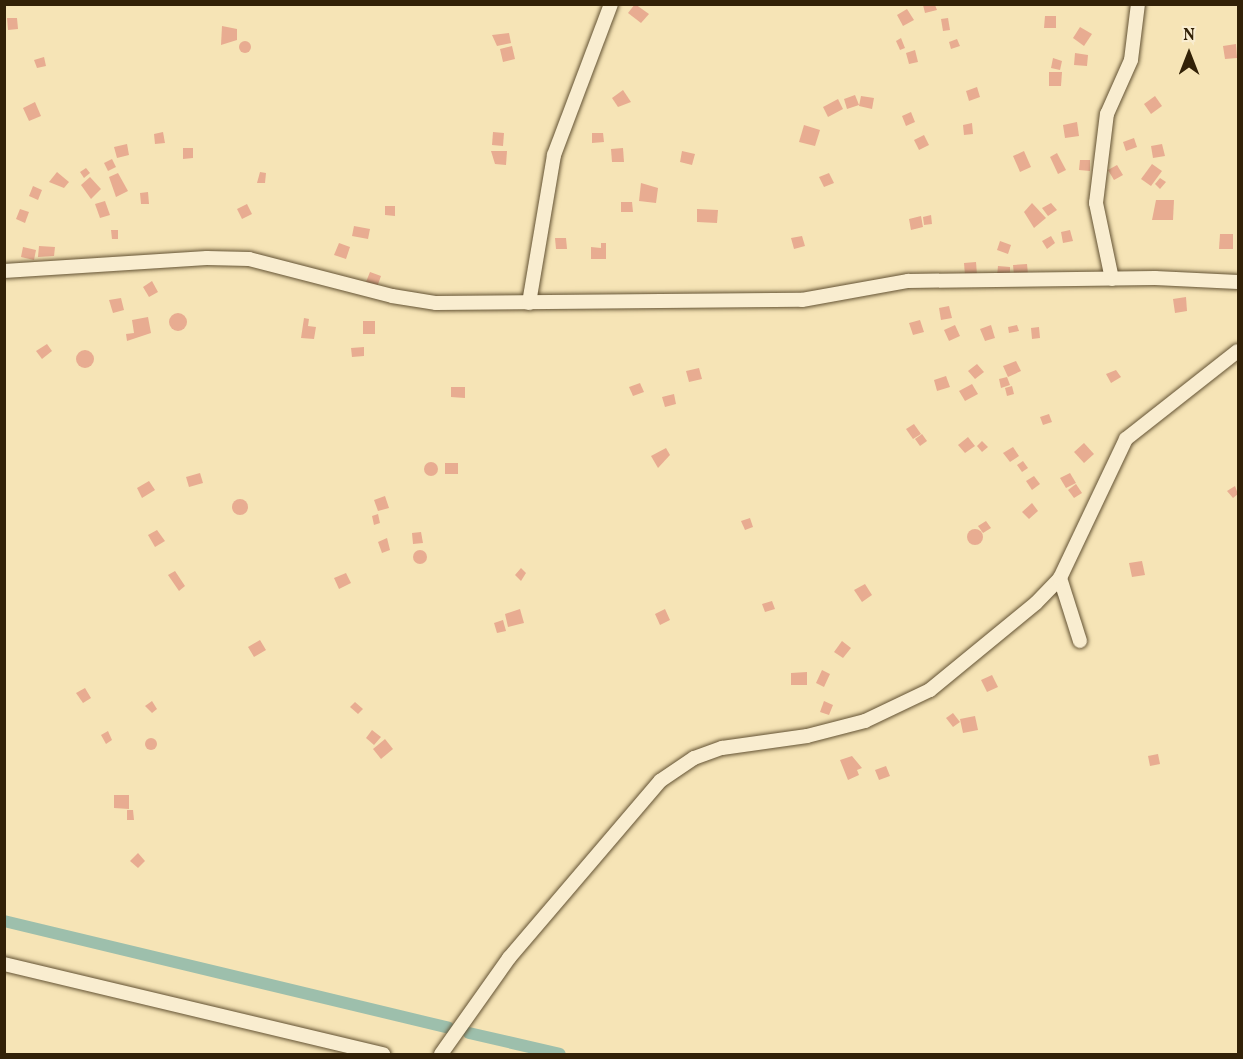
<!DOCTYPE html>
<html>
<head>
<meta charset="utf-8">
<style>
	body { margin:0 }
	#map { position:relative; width:1243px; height:1059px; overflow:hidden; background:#f6e4b6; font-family:Vollkorn,serif }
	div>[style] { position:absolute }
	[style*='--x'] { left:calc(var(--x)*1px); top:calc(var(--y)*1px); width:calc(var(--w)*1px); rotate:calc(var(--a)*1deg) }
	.canal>* { height:12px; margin:-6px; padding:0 6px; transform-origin:6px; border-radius:6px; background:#9dbfac }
	.building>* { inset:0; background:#e8ac91 }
	.round { border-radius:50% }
	.roads { filter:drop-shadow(0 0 2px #635233) drop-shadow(0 0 2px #635233) }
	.street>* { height:14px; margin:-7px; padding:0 7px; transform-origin:7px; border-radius:7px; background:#f9edd0 }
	span { translate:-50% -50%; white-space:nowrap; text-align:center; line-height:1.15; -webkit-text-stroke:4.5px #f9edd0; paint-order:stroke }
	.frame { position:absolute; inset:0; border:6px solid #322107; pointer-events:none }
	.north { position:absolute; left:1159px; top:24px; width:60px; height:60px; -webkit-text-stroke:4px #f9edd0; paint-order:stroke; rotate:0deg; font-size:16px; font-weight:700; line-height:24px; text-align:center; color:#322107 }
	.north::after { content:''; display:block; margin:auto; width:21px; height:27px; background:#322107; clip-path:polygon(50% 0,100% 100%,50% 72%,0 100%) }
</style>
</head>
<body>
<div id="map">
	<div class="canal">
		<i style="--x:4;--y:921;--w:457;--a:13.5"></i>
		<i style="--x:469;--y:1033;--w:93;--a:13"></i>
	</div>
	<div class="building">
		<i style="clip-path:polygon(635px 4px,649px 14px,641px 23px,628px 13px)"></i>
		<i style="clip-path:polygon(923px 5px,935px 5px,937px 10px,925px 13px)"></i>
		<i style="clip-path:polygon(907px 9px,914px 20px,903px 26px,897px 15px)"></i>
		<i style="clip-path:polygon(1045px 16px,1056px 16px,1056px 28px,1044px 28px)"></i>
		<i style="clip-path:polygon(7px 18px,17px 18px,18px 29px,8px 30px)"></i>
		<i style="clip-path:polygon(948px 18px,950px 30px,943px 31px,941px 19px)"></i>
		<i style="clip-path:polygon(222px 26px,237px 29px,237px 40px,221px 45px)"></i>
		<i style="clip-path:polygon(1080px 27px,1092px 34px,1084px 46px,1073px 38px)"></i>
		<i style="clip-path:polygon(509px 33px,511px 43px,497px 46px,492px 35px)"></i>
		<i style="clip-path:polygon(901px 38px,905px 48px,900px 50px,896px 41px)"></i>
		<i style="clip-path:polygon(957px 39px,960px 46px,951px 49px,949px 42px)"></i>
		<i class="round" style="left:239px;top:41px;width:12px;height:12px"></i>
		<i style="clip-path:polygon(1236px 44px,1237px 58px,1225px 59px,1223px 46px)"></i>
		<i style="clip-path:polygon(512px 46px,515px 59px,503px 62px,500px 49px)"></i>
		<i style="clip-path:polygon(915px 50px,918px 62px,909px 64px,906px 53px)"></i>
		<i style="clip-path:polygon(1075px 53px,1088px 55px,1087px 66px,1074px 65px)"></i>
		<i style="clip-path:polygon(44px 57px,46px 66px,37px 68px,34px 60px)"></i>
		<i style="clip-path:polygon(1053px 58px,1062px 61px,1060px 70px,1051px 68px)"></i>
		<i style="clip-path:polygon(1049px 72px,1062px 72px,1061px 86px,1049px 86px)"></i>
		<i style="clip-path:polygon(977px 87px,980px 97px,969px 101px,966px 91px)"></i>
		<i style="clip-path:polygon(623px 90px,631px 102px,618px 107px,612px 98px)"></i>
		<i style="clip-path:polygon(855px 95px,859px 105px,847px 109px,844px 99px)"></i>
		<i style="clip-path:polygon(861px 96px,874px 98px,872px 109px,859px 106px)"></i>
		<i style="clip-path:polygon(1155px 96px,1162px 106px,1151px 114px,1144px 104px)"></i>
		<i style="clip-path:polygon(838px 99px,843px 109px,828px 117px,823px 107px)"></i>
		<i style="clip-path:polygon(35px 102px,41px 116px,29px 121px,23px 108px)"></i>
		<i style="clip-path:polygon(911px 112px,915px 122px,906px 126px,902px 116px)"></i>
		<i style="clip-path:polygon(1077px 122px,1079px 136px,1065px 138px,1063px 125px)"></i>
		<i style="clip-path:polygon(972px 123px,973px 134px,964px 135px,963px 125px)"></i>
		<i style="clip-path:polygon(804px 125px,820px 130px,815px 146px,799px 142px)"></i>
		<i style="clip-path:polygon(163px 132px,165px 143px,155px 144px,154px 134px)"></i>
		<i style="clip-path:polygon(493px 132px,504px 133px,503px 146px,492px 145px)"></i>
		<i style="clip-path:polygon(592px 133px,603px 133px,604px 142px,592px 143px)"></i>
		<i style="clip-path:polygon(924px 135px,929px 145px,919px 150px,914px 140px)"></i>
		<i style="clip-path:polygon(1134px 138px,1137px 147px,1126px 151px,1123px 142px)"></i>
		<i style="clip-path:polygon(127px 144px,129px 155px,117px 158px,114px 147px)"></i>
		<i style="clip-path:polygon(1162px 144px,1165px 156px,1153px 158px,1151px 146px)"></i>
		<i style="clip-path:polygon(183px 148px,193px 148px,193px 158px,183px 159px)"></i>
		<i style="clip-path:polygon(623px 148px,624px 162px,612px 162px,611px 149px)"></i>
		<i style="clip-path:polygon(491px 151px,507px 151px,506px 165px,495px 164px)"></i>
		<i style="clip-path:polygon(682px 151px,695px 154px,692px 165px,680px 162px)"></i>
		<i style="clip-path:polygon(1024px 151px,1031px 167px,1020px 172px,1013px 156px)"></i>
		<i style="clip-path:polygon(1057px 153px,1066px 170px,1058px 174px,1050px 157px)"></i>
		<i style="clip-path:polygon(112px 159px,116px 167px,108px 171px,104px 163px)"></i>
		<i style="clip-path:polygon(1080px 160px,1090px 160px,1090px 171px,1079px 170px)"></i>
		<i style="clip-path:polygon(1152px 164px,1162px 171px,1151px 186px,1141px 179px)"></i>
		<i style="clip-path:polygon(1117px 165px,1123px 175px,1114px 180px,1108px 170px)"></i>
		<i style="clip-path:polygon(86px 168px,90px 173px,84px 178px,80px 172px)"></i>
		<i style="clip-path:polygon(57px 172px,69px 182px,64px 188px,49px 182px)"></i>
		<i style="clip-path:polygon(260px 172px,266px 173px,265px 183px,257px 183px)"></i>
		<i style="clip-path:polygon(118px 173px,128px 191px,116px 197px,109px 177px)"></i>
		<i style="clip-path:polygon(829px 173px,834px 183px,824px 187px,819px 177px)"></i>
		<i style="clip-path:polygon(90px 177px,101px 189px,91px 199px,81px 185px)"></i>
		<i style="clip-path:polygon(1160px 178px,1166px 182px,1160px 189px,1155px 184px)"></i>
		<i style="clip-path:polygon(641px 183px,658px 188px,656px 203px,639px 201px)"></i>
		<i style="clip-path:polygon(33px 186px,42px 190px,38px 200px,29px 196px)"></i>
		<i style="clip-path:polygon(148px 192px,149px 204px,141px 204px,140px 193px)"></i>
		<i style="clip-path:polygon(1156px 200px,1174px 200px,1173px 220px,1152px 220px)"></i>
		<i style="clip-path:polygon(105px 201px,110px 215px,100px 218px,95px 204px)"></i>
		<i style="clip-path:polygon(621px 202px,632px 202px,633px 212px,621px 212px)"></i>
		<i style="clip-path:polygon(1032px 203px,1046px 218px,1034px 228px,1024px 212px)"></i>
		<i style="clip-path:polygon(1051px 203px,1057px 210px,1048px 216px,1042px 208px)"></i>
		<i style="clip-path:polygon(247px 204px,252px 214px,242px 219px,237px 209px)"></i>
		<i style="clip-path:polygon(385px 206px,395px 206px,395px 216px,385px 215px)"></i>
		<i style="clip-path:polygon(20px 209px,29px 212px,25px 223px,16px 219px)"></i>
		<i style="clip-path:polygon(697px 209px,718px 210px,717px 223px,697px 222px)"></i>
		<i style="clip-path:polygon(931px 215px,932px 224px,924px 225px,923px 217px)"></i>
		<i style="clip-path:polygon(921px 216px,923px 227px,911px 230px,909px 219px)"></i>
		<i style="clip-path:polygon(354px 226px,370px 229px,368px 239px,352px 236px)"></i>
		<i style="clip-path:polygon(111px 230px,118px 230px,118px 239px,112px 239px)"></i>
		<i style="clip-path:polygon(1070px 230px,1073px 241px,1063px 243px,1061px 232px)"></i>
		<i style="clip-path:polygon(1220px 234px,1233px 234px,1233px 249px,1219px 249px)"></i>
		<i style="clip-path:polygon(802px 236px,805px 246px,794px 249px,791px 238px)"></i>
		<i style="clip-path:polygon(1051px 236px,1055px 243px,1047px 249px,1042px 241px)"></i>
		<i style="clip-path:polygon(555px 238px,566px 238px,567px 249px,556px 249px)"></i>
		<i style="clip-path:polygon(1000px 241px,1011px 245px,1008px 254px,997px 250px)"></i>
		<i style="clip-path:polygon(339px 243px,350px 247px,346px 259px,334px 255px)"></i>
		<i style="clip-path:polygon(601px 243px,606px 243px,606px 259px,591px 259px,591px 247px,601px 248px)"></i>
		<i style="clip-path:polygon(39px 246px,55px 247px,54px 256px,38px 257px)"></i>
		<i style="clip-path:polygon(23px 247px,36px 250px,34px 260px,21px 257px)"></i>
		<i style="clip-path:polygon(976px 262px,977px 275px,965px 276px,964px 263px)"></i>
		<i style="clip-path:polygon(1027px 264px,1028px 274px,1014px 275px,1013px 265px)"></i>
		<i style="clip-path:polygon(998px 266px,1010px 267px,1010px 277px,997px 276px)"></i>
		<i style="clip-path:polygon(370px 272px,381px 276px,377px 287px,366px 282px)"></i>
		<i style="clip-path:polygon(152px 281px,158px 292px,149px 297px,143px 287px)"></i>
		<i style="clip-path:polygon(1186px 297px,1187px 311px,1175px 313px,1173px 299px)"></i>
		<i style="clip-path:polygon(121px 298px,124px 310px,113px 313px,109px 300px)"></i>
		<i style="clip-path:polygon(949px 306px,952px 318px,941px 320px,939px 308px)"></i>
		<i class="round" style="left:169px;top:313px;width:18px;height:18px"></i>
		<i style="clip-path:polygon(148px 317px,151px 333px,127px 341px,126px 334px,134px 333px,132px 320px)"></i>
		<i style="clip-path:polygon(304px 318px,309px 319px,308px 326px,316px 327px,314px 339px,301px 338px)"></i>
		<i style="clip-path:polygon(920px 320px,924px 332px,913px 335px,909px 323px)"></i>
		<i style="clip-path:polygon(363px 321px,375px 321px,375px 334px,363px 334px)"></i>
		<i style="clip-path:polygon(955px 325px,960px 336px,949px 341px,944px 330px)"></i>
		<i style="clip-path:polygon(991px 325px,995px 338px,985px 341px,980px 329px)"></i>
		<i style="clip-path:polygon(1017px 325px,1019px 331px,1009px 333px,1008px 327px)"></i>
		<i style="clip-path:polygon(1039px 327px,1040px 338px,1032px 339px,1031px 328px)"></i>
		<i style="clip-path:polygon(47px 344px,52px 351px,42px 359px,36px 351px)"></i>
		<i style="clip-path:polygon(364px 347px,364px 356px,352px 357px,351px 348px)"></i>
		<i class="round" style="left:76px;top:350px;width:18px;height:18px"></i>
		<i style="clip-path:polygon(1016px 361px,1021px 371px,1008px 377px,1003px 366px)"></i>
		<i style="clip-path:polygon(977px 364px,984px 372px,975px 379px,968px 371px)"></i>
		<i style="clip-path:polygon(699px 368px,702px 379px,689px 382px,686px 371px)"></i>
		<i style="clip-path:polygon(1116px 370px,1121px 377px,1111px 383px,1106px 374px)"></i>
		<i style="clip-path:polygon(946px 376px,950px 387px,937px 391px,934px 380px)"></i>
		<i style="clip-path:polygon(1007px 377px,1010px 385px,1001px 388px,999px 379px)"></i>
		<i style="clip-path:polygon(640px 383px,644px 392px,633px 396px,629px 387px)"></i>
		<i style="clip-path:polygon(972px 384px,978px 394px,965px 401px,959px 391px)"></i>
		<i style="clip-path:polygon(1012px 386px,1014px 394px,1007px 396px,1005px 388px)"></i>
		<i style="clip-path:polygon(451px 387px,465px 387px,465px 398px,451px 397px)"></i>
		<i style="clip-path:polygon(674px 394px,676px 404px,665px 407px,662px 397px)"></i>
		<i style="clip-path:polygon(1049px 414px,1052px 422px,1043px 425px,1040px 417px)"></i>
		<i style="clip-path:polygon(914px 424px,921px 434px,913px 439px,906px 429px)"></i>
		<i style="clip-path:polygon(922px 434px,927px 441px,920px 446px,915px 439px)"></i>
		<i style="clip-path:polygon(968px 437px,975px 446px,965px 453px,958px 445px)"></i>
		<i style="clip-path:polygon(982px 441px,988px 447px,982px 452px,977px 446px)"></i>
		<i style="clip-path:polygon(1084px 443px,1094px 454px,1084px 463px,1074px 452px)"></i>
		<i style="clip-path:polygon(1013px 447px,1019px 456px,1010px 462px,1003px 453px)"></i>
		<i style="clip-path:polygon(666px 448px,670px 455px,658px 468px,651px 456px)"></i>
		<i style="clip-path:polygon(1023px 461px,1028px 468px,1022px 472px,1017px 465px)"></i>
		<i class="round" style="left:424px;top:462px;width:14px;height:14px"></i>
		<i style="clip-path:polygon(445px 463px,458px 463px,458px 474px,445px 474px)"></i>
		<i style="clip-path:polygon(200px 473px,203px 483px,189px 487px,186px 477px)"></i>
		<i style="clip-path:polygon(1070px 473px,1076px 483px,1066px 488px,1060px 478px)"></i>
		<i style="clip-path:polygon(1034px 476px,1040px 484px,1032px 490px,1026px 481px)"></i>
		<i style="clip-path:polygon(149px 481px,155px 490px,142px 498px,137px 488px)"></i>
		<i style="clip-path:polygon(1076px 484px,1082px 493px,1074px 498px,1068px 490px)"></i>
		<i style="clip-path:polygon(1235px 486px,1238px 494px,1233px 498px,1227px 491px)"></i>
		<i style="clip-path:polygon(385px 496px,389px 508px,378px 511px,374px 500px)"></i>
		<i class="round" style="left:232px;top:499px;width:16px;height:16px"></i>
		<i style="clip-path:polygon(1032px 503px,1038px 511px,1029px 519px,1022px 512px)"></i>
		<i style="clip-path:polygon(378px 514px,380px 523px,374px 525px,372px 516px)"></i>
		<i style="clip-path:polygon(750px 518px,753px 527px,745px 530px,741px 521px)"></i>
		<i style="clip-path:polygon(986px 521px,991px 528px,983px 533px,978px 526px)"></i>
		<i class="round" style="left:967px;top:529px;width:16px;height:16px"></i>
		<i style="clip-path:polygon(157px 530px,165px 541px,155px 547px,148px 535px)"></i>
		<i style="clip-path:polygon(421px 532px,423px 543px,413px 544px,412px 533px)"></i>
		<i style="clip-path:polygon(387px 538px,390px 550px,382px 553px,378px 542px)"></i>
		<i class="round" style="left:413px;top:550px;width:14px;height:14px"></i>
		<i style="clip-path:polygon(1142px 561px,1145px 575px,1132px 577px,1129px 563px)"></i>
		<i style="clip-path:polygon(521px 568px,526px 573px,521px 581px,515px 575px)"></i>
		<i style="clip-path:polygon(175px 571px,185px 586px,179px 591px,168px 575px)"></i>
		<i style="clip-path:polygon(346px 573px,351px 583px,339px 589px,334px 578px)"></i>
		<i style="clip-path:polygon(865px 584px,872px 595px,862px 602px,854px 590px)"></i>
		<i style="clip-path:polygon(772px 601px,775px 609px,765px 612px,762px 604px)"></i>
		<i style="clip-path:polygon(520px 609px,524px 623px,508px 627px,505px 614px)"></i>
		<i style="clip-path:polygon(665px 609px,670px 620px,660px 625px,655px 614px)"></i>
		<i style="clip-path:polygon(503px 620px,506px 631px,497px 633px,494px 623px)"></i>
		<i style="clip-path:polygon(260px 640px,266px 650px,254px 657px,248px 647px)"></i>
		<i style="clip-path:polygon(842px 641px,851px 648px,843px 658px,834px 652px)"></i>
		<i style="clip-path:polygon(822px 670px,830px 674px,824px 687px,816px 683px)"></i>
		<i style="clip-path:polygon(807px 672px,807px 685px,791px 685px,791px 673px)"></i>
		<i style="clip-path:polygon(992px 675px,998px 687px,987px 692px,981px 680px)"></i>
		<i style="clip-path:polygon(85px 688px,91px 698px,83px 703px,76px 693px)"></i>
		<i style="clip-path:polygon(152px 701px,157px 709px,152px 713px,145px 706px)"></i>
		<i style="clip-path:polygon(824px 701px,833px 705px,829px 715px,820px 712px)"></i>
		<i style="clip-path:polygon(355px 702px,363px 709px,358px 714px,350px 707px)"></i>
		<i style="clip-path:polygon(953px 713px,960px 722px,953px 727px,946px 718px)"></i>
		<i style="clip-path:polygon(975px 716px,978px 730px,963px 733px,960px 719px)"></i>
		<i style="clip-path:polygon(372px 730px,381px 737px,374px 745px,366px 738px)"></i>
		<i style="clip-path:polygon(108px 731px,112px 740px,106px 744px,101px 735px)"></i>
		<i class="round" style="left:145px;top:738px;width:12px;height:12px"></i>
		<i style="clip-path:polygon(385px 739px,393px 749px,381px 759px,373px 749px)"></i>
		<i style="clip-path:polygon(1158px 754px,1160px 764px,1150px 766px,1148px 756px)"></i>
		<i style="clip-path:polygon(852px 756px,862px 768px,857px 770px,859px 775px,848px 780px,840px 760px)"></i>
		<i style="clip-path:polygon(886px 766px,890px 776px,879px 780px,875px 770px)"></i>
		<i style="clip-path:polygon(114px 795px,129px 795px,129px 809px,114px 808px)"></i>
		<i style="clip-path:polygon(127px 810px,133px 810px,134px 820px,127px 820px)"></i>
		<i style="clip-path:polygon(138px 853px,145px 861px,138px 868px,130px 861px)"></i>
	</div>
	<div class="roads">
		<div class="street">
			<i style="--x:4;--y:271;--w:203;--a:-3.7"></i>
			<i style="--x:207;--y:258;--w:42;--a:1.4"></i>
			<i style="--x:249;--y:259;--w:148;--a:14.5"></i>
			<i style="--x:392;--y:296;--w:45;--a:9"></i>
			<i style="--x:436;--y:303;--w:366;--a:-0.5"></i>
			<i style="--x:802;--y:300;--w:108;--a:-10.2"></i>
			<i style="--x:908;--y:281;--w:247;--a:-0.7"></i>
			<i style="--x:1155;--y:278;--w:83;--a:2.8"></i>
			<i style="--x:1112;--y:279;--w:78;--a:-101.9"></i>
			<i style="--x:1096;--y:203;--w:90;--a:-83"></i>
			<i style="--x:1107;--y:114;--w:59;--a:-66"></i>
			<i style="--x:1131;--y:60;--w:56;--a:-82.9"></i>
			<i style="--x:529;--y:303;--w:150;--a:-80.4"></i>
			<i style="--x:554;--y:155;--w:161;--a:-69.3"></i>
			<i style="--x:1060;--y:578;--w:66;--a:72.4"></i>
			<i style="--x:4;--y:964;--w:390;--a:13.4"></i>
			<i style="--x:441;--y:1054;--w:118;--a:-54.7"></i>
			<i style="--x:509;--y:958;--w:233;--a:-49.5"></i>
			<i style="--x:660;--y:781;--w:41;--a:-34.1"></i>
			<i style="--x:694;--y:758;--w:30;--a:-20"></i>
			<i style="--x:722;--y:748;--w:86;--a:-8"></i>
			<i style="--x:807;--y:736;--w:60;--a:-14.5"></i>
			<i style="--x:865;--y:721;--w:72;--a:-25.5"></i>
			<i style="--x:930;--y:690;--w:137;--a:-39.4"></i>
			<i style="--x:1036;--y:603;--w:35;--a:-46"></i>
			<i style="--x:1060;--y:578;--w:154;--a:-64.6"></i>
			<i style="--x:1126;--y:439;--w:142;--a:-38.2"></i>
		</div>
	</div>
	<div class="frame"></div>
	<div class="north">N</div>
</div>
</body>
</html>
